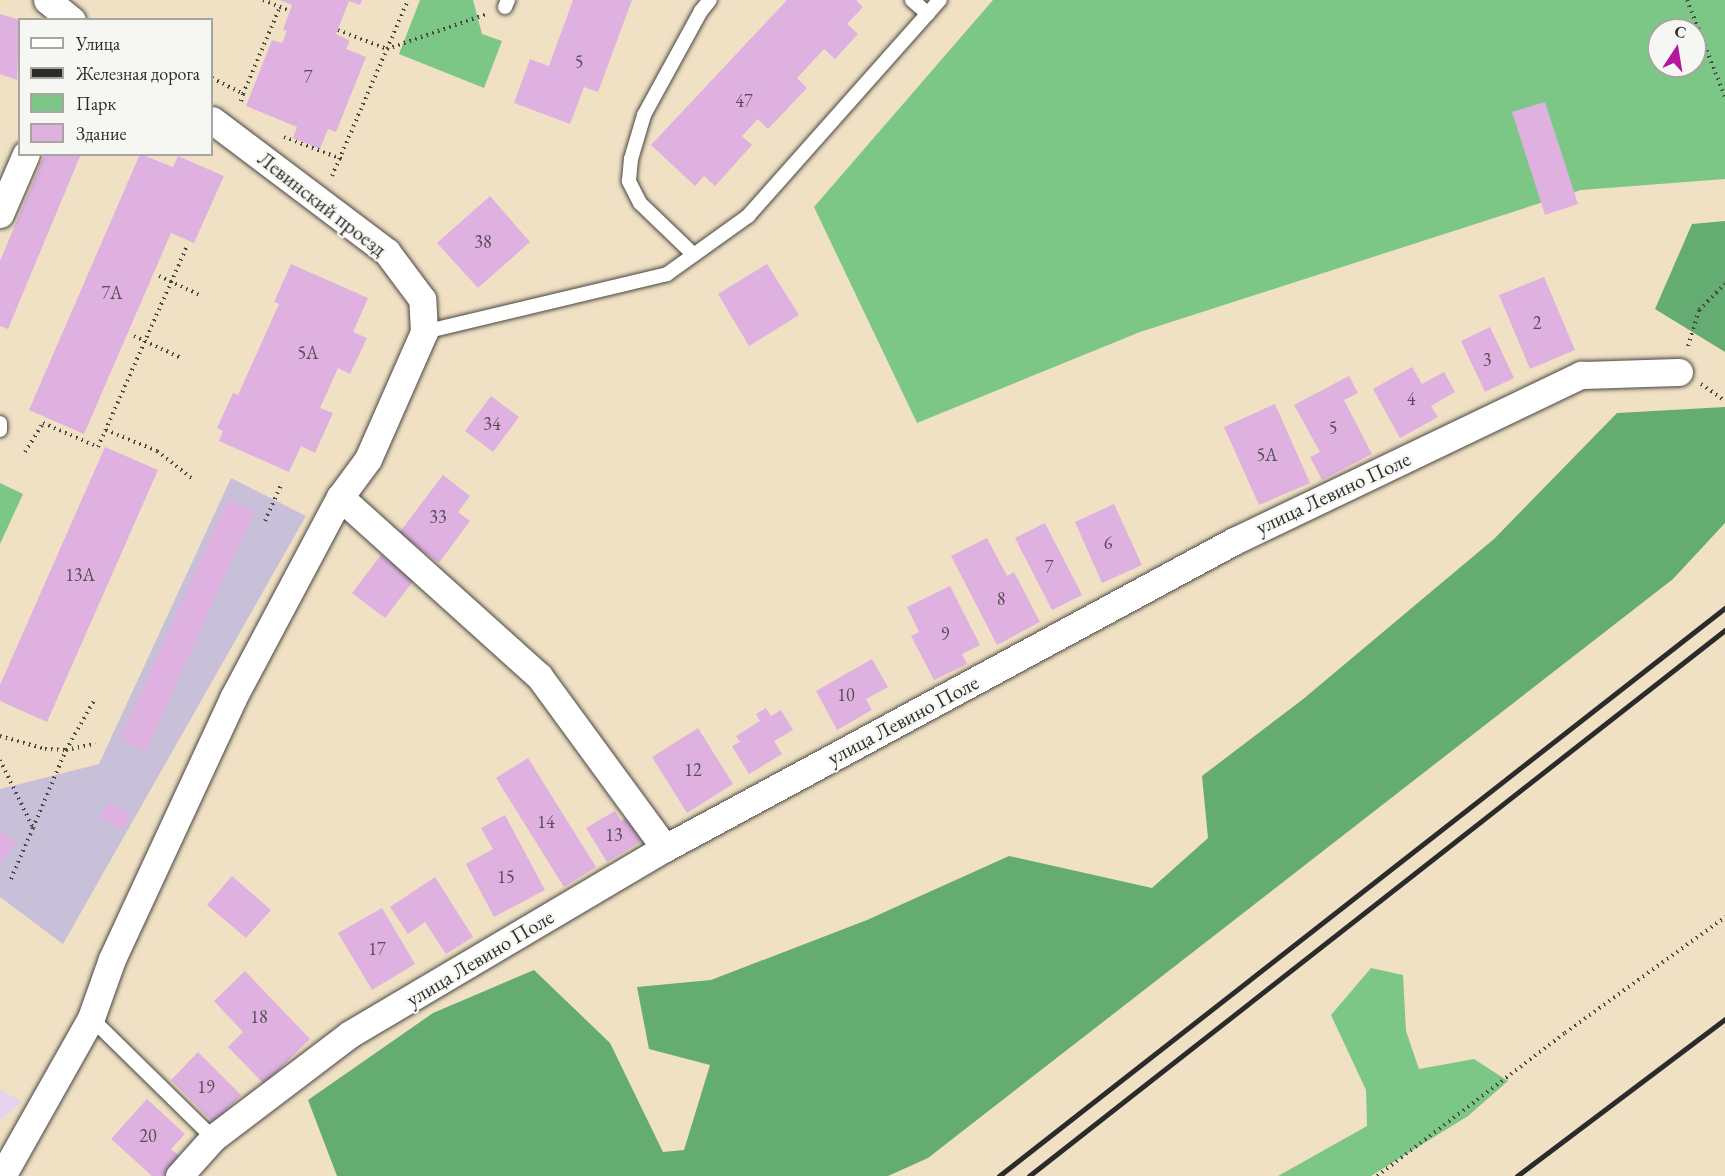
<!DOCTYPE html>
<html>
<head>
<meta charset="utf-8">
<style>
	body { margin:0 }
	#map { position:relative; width:1725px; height:1176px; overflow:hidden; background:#f0e1c4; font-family:"EB Garamond",serif }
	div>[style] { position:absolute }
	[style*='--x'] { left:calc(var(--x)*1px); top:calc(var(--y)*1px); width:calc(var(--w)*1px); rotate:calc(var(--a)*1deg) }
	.built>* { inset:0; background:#e7d2ef }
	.industrial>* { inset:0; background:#c8bfd8 }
	.green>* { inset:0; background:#7cc785 }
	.forest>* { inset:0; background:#65ac72 }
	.building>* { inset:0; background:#deb1e0 }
	.path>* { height:4px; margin-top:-2px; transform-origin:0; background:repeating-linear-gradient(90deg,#494642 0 1.5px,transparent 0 6px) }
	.roads { filter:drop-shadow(0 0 2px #494642) drop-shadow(0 0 2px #494642) }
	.lane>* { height:14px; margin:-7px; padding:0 7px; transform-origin:7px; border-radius:7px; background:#fff }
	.street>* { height:27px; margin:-13.5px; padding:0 13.5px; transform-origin:13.5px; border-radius:13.5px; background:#fff }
	.rail>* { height:4.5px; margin:-2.25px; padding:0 2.25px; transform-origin:2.25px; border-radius:2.25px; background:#2b2b2b }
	span { translate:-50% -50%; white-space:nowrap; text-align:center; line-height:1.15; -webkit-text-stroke:4.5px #f6f6f2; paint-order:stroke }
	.number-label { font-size:18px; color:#584c58 }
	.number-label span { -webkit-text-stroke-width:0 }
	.street-label { font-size:21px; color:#2b2b2b }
	.legend { position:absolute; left:18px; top:18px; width:195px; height:138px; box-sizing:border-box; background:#f6f6f2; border:2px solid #a5a5a2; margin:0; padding:8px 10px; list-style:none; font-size:18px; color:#2b2b2b }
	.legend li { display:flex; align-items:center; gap:12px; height:30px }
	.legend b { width:30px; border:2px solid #a5a5a2 }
	.north { position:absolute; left:1647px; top:18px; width:60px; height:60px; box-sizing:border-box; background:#f6f6f2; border:2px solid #a5a5a2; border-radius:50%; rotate:12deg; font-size:16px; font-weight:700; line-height:24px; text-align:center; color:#2b2b2b }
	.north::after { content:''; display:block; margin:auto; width:21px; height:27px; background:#b5179e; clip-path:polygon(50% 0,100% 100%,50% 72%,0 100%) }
</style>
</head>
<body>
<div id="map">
	<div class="built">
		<i style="clip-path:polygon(0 1089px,22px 1102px,0 1120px)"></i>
	</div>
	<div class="industrial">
		<i style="clip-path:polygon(231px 478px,306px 516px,63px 944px,0 897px,0 789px,99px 764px)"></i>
	</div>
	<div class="green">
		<i style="clip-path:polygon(420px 0,473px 0,482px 34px,502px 41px,484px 88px,399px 54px)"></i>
		<i style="clip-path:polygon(evenodd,993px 0,1725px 0,1725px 179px,1581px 190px,1140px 332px,917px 423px,814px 207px,993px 0,1659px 30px,1695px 30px,1695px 66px,1659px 66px,1659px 30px)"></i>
		<i style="clip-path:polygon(0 483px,23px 494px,0 544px)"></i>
		<i style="clip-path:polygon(1371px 968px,1403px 975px,1406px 1031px,1419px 1069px,1474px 1059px,1508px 1081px,1468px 1116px,1371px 1176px,1278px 1176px,1367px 1126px,1366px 1090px,1331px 1015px)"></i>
	</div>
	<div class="forest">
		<i style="clip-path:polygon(1725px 221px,1725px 352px,1655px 309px,1692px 224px)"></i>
		<i style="clip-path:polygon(1725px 407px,1725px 523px,1673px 579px,928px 1158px,888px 1176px,337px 1176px,308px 1100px,433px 1013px,534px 970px,610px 1043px,663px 1152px,684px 1150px,710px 1065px,649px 1049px,637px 987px,711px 980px,867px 920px,1009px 856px,1152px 888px,1208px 838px,1202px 776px,1302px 700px,1494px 539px,1617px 413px)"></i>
	</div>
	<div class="building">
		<i style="clip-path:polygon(280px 0,362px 0,360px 5px,349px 1px,336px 34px,350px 41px,346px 49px,366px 57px,336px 132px,328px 129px,320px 149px,293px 138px,297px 127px,246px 106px,272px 40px,282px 43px,287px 31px,283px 30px,292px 5px)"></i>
		<i style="clip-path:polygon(573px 0,632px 0,598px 92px,584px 87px,570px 124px,514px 103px,530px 59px,549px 66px)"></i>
		<i style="clip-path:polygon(787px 0,856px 0,863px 7px,847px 24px,858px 34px,835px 59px,824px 49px,797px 78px,807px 88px,768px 129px,758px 119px,742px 136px,752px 145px,715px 186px,704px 176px,695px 186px,651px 145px)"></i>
		<i style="clip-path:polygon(0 14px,20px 20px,17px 80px,0 74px)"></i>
		<i style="clip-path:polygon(1545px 102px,1578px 204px,1545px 215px,1512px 112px)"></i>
		<i style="clip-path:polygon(45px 154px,81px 154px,8px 329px,0 326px,0 261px)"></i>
		<i style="clip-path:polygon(140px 154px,173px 167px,178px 156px,224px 176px,194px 243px,171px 233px,84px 434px,29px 410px)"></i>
		<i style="clip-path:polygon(490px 196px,530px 242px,478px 288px,437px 243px)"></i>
		<i style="clip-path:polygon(291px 264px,368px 298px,353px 332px,367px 338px,350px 374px,338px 368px,320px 408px,333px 413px,315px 453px,301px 446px,289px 472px,219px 441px,223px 431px,217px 428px,233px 393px,238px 395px,279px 304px,274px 302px)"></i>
		<i style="clip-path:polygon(767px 264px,799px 315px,749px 346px,718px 294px)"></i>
		<i style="clip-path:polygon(1544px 277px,1575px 350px,1530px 369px,1499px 295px)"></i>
		<i style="clip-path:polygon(1490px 327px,1514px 378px,1485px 392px,1461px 341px)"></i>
		<i style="clip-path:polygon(1412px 367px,1422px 384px,1444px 372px,1455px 392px,1431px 406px,1438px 417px,1400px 438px,1373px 389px)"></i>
		<i style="clip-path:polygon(1349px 376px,1358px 393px,1344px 400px,1372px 454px,1322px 480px,1310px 457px,1320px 452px,1294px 405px)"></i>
		<i style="clip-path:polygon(491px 396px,519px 417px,493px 452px,465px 431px)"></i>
		<i style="clip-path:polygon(1275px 404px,1310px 483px,1259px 505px,1224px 427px)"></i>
		<i style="clip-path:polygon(105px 447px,158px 470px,47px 722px,0 701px,0 685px)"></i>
		<i style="clip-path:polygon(443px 475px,470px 496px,458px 512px,470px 521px,439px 563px,399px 533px)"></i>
		<i style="clip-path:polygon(228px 500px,254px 512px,146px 751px,120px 739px)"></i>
		<i style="clip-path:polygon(1114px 504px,1142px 565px,1102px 583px,1075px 522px)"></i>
		<i style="clip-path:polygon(1045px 523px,1082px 595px,1052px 610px,1015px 538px)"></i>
		<i style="clip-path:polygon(987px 538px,1007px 576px,1014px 572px,1040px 622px,997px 645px,951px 556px)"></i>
		<i style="clip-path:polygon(381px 555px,414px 580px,385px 618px,352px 593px)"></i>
		<i style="clip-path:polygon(950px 586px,980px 645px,962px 654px,967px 664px,934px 680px,911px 636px,919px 632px,907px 607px)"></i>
		<i style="clip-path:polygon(872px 659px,888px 687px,866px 699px,872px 710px,837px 730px,816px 691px)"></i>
		<i style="clip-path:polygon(766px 708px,771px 716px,781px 710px,793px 730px,774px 741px,782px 754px,749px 774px,732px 746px,740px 742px,736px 736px,760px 721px,756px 714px)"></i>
		<i style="clip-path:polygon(698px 728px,733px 784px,687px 813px,652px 757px)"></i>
		<i style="clip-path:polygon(528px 758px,596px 867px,564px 887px,496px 778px)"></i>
		<i style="clip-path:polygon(109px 802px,131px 815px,122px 830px,99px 817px)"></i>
		<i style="clip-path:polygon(615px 811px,621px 821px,627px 817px,642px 841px,607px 862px,586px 828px)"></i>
		<i style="clip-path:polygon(505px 815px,545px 890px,494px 917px,466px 864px,493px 849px,481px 828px)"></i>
		<i style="clip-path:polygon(0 829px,17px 843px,0 864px)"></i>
		<i style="clip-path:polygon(232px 876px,271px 910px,246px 938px,207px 905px)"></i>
		<i style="clip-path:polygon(435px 877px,473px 937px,446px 954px,425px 922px,408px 934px,390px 907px)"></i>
		<i style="clip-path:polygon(382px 908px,415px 964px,372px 990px,338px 933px)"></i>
		<i style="clip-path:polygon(245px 971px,310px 1039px,264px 1084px,228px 1047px,243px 1032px,214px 1001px)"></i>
		<i style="clip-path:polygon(198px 1052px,241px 1095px,214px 1123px,171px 1080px)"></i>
		<i style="clip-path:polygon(147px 1099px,185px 1134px,171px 1149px,180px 1157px,163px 1176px,152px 1176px,111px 1139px)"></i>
	</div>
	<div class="path">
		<i style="--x:263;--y:0;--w:29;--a:22"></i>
		<i style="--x:1687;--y:0;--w:104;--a:68.6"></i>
		<i style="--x:338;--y:30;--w:53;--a:21.2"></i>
		<i style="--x:387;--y:49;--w:53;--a:-66.8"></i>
		<i style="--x:212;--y:78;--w:35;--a:27"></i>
		<i style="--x:243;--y:94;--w:11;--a:105"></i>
		<i style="--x:243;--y:94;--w:95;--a:-67"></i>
		<i style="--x:284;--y:137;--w:62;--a:20.8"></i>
		<i style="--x:332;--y:176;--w:138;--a:-66.6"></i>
		<i style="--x:387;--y:49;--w:106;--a:-19.3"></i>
		<i style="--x:159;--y:276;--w:45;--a:24.9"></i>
		<i style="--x:134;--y:336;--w:50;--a:25"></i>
		<i style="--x:1688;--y:346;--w:38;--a:-73"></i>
		<i style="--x:1699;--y:310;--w:37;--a:-45"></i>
		<i style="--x:1701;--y:384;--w:29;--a:35"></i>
		<i style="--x:106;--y:430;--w:55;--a:22.4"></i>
		<i style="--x:157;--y:451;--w:47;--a:38.1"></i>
		<i style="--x:25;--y:452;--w:34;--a:-58"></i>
		<i style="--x:43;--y:423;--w:60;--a:23.6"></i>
		<i style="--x:98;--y:447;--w:218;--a:-66.1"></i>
		<i style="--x:265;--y:521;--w:42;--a:-65.9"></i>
		<i style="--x:0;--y:736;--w:47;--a:16.1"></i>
		<i style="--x:45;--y:749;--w:21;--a:3"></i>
		<i style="--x:66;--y:750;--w:30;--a:-12"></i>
		<i style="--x:0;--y:760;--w:76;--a:64.1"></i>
		<i style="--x:33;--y:828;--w:58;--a:113.5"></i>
		<i style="--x:33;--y:828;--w:85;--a:-67.1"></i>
		<i style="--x:66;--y:750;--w:59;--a:-60.4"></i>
		<i style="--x:1377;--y:1176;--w:236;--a:-37.3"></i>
		<i style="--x:1565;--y:1033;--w:198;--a:-35.9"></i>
	</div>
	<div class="roads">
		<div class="lane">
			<i style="--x:912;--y:0;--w:21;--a:41"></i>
			<i style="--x:505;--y:7;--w:8;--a:-67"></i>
			<i style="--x:693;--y:254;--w:74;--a:-136.1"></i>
			<i style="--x:640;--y:203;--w:25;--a:-117"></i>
			<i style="--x:629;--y:181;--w:22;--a:-85"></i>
			<i style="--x:631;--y:159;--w:46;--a:-73.5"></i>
			<i style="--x:644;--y:115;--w:119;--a:-61.3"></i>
			<i style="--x:701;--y:11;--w:14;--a:-51"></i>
			<i style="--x:424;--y:332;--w:250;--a:-13.4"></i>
			<i style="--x:667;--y:274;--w:100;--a:-35.6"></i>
			<i style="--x:748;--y:216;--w:289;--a:-48.4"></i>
			<i style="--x:0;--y:423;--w:7;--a:90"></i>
			<i style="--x:91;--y:1018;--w:171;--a:44.5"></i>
		</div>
		<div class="street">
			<i style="--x:47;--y:0;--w:32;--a:39"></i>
			<i style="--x:0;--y:214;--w:65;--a:-66.6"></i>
			<i style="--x:340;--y:497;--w:268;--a:42"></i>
			<i style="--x:539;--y:676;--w:213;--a:53.8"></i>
			<i style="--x:2;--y:1176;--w:181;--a:-60.6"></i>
			<i style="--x:91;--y:1018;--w:63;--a:-70.4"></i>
			<i style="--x:112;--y:959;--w:288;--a:-65.1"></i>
			<i style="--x:233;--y:698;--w:228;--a:-62"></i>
			<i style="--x:340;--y:497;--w:47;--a:-53.6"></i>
			<i style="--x:368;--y:459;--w:139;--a:-66.2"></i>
			<i style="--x:424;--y:332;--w:33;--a:-93"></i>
			<i style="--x:422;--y:299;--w:59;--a:-126.7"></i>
			<i style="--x:387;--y:252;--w:219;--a:-143"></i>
			<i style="--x:179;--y:1176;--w:51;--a:-48.2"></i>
			<i style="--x:213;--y:1138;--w:172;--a:-37.2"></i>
			<i style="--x:350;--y:1034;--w:366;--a:-30.6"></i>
			<i style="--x:665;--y:848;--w:647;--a:-28.35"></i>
			<i style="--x:1234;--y:541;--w:385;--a:-25.6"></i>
			<i style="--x:1581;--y:375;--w:98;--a:-1.8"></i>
		</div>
	</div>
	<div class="rail">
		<i style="--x:999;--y:1176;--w:922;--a:-38.04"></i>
		<i style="--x:1029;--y:1176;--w:885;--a:-38.11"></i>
		<i style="--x:1517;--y:1176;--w:261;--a:-37"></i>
	</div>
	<div class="number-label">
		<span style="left:579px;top:62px">5</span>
		<span style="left:308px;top:77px">7</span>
		<span style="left:744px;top:101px">47</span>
		<span style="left:483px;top:242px">38</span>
		<span style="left:112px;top:293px">7А</span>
		<span style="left:1537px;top:323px">2</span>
		<span style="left:308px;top:353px">5А</span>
		<span style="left:1487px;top:360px">3</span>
		<span style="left:1411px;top:399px">4</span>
		<span style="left:492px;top:424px">34</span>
		<span style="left:1333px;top:428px">5</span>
		<span style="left:1267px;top:455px">5А</span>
		<span style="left:438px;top:517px">33</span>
		<span style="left:1108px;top:543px">6</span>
		<span style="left:1049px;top:567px">7</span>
		<span style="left:80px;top:575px">13А</span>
		<span style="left:1001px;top:599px">8</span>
		<span style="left:945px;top:634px">9</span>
		<span style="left:846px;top:695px">10</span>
		<span style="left:693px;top:770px">12</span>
		<span style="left:546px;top:822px">14</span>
		<span style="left:614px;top:835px">13</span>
		<span style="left:506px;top:877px">15</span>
		<span style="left:377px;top:949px">17</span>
		<span style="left:259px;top:1017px">18</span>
		<span style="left:206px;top:1087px">19</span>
		<span style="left:148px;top:1136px">20</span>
	</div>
	<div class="street-label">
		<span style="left:322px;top:204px;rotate:38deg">Левинский проезд</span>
		<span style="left:1333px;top:493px;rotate:-25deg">улица Левино Поле</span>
		<span style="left:903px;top:720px;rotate:-28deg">улица Левино Поле</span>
		<span style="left:480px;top:958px;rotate:-31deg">улица Левино Поле</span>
	</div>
	<ul class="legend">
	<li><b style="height:8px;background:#fff"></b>Улица</li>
	<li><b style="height:8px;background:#2b2b2b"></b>Железная дорога</li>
	<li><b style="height:16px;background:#7cc785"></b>Парк</li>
	<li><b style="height:16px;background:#deb1e0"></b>Здание</li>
	</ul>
	<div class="north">С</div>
</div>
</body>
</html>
